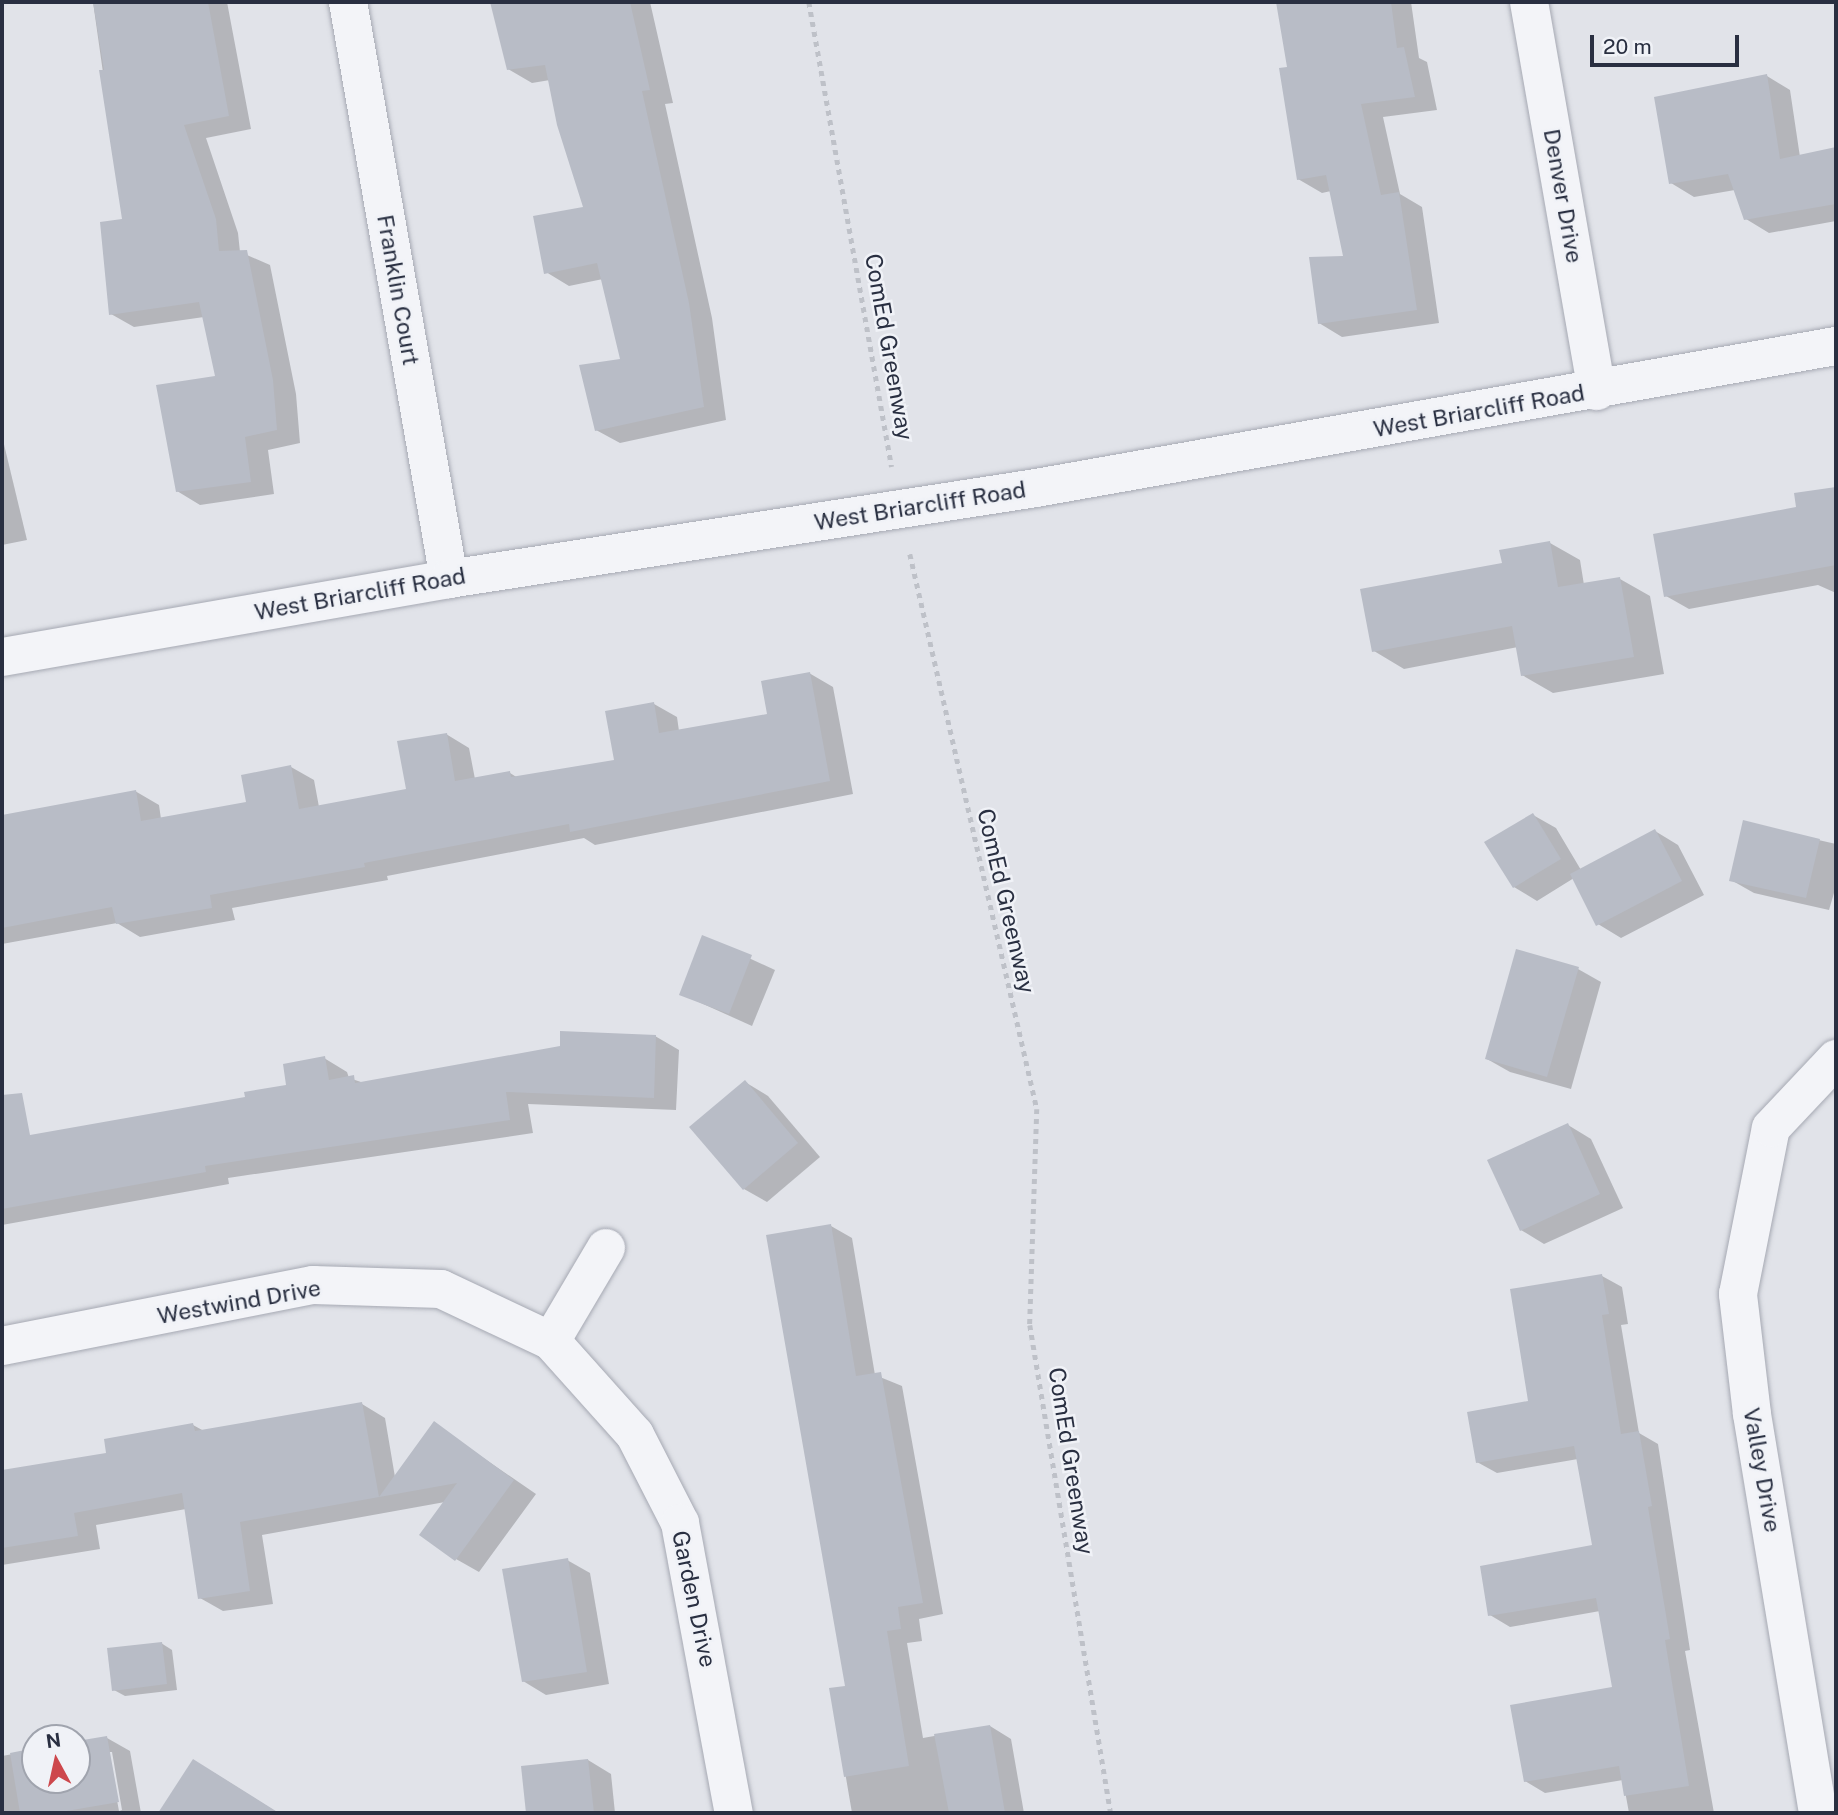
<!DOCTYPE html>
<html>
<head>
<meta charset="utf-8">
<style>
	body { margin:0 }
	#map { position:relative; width:1838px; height:1815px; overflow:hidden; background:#e1e3e9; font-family:"Public Sans",sans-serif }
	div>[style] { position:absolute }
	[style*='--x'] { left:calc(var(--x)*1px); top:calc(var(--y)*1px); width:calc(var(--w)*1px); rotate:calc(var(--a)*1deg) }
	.shadow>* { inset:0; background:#0003 }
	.building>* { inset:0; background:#b8bcc6 }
	.path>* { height:4.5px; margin-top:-2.25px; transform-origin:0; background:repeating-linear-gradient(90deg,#bec1c8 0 5px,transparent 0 10px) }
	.roads { filter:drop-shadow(0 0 2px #a6a9b3) drop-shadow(0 0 2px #a6a9b3) }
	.street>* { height:38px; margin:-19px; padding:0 19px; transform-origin:19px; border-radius:19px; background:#f3f4f8 }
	span { translate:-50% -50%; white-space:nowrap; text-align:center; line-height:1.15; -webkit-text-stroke:5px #f0f2f7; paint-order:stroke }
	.street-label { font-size:23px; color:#292f41 }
	.frame { position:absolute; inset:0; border:4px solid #292f41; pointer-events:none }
	.north { position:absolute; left:21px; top:1724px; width:70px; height:70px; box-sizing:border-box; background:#f0f2f7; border:2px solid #a0a4ae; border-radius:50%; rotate:352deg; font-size:19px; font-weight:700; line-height:28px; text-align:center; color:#292f41 }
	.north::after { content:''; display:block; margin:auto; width:24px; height:32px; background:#cd474c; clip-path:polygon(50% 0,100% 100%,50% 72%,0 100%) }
	.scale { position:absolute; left:1590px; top:35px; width:149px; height:32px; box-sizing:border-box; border:4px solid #292f41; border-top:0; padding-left:9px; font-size:21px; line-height:24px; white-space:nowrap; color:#292f41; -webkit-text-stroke:5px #f0f2f7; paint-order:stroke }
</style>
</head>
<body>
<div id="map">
	<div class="shadow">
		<i style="clip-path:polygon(93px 2px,227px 2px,251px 129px,206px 138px,238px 233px,240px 252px,270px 265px,296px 394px,300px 443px,268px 450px,274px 494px,200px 505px,177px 491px,217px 377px,204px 317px,134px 327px,111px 314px,124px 221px)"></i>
		<i style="clip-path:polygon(499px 2px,650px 2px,673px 103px,665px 104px,712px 318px,726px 420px,620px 443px,596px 430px,622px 361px,603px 279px,569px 286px,546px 272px,585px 208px,550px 80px,532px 83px,508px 69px)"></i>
		<i style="clip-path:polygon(1278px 2px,1411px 2px,1419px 58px,1427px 62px,1437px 110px,1383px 117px,1400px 194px,1422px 207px,1439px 323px,1342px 337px,1319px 323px,1345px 258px,1331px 191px,1322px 193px,1298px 179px,1289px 68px)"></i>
		<i style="clip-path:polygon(1767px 76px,1790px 90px,1800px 157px,1836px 149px,1836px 221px,1769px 233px,1746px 219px,1735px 190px,1694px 197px,1671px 183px)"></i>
		<i style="clip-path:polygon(2px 436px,27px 540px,2px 545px)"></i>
		<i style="clip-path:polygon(1836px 488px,1836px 593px,1818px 585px,1689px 609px,1666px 596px,1798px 508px,1796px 495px)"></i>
		<i style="clip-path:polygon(1550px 543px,1580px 560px,1584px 585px,1620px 579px,1650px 596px,1664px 674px,1553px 693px,1522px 675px,1518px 647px,1404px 669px,1374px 651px,1504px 564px)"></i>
		<i style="clip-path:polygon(809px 673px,833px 687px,853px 794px,595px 845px,584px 838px,387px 876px,388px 880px,232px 908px,235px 920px,140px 937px,117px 923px,2px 944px,2px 817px,135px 791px,159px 805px,161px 819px,248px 803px,291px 767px,314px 780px,319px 807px,408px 790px,446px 734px,469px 748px,475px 779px,510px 773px,518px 778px,616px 761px,654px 704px,677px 717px,679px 731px,769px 716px)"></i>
		<i style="clip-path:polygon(1533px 815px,1556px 828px,1581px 870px,1655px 831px,1678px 845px,1704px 895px,1621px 938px,1598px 924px,1574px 878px,1537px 901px,1514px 887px)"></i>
		<i style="clip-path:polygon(1744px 823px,1836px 844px,1836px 886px,1829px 910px,1754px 893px,1731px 880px)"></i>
		<i style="clip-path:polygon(703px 937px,775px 970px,752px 1026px,681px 994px)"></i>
		<i style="clip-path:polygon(1578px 969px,1601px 982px,1571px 1089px,1510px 1072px,1487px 1059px)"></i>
		<i style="clip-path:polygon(655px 1036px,679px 1050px,676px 1110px,528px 1104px,533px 1133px,228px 1178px,229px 1184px,2px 1225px,2px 1141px,247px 1099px,288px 1086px,324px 1058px,347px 1072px,349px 1078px,364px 1083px)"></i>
		<i style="clip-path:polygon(745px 1082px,768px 1096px,820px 1157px,767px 1202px,744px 1189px)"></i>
		<i style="clip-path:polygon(1568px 1125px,1591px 1139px,1623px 1208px,1544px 1244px,1521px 1230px)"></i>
		<i style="clip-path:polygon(831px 1226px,852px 1238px,875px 1375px,902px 1386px,943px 1614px,919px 1619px,922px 1641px,907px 1643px,923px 1738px,990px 1726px,1011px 1739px,1024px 1813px,852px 1813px,831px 1690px,847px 1687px)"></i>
		<i style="clip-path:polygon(1602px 1276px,1622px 1287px,1628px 1324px,1621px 1325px,1639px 1433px,1658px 1444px,1690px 1650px,1685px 1651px,1714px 1813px,1629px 1813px,1623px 1780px,1545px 1793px,1525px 1781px,1614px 1689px,1600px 1611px,1510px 1627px,1490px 1615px,1594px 1547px,1578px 1459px,1497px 1473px,1477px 1462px,1530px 1403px)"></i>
		<i style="clip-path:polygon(362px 1404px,385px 1418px,395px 1477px,434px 1424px,536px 1494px,479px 1572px,456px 1559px,445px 1502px,262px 1535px,273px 1604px,223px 1611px,200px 1598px,186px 1509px,96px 1525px,100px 1549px,2px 1565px,2px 1472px,108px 1455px,193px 1425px,204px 1431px)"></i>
		<i style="clip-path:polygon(567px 1560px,590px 1573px,609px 1684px,546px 1695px,523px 1681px)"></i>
		<i style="clip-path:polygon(161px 1643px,172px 1650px,177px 1690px,125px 1696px,114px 1690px)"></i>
		<i style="clip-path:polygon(evenodd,107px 1738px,130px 1751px,141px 1813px,2px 1813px,2px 1756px,35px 1750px,35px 1780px,77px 1780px,77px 1743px,107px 1738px,108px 1752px,112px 1752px,122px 1810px,119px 1811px,108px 1752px)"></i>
		<i style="clip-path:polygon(588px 1760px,611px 1774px,615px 1813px,528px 1813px,523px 1767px)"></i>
		<i style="clip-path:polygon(193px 1761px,216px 1774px,278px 1813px,160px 1813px)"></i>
	</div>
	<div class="building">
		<i style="clip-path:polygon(93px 2px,208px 2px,229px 116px,184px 125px,216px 219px,219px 251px,247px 250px,273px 380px,277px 430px,245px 437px,251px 482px,176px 492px,156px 385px,215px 376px,199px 302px,109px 315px,100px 222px,122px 219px,99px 70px,104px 70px)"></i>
		<i style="clip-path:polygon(490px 2px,630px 2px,650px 90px,642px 91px,689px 303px,704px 407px,595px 431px,579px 365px,620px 359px,597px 263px,544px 274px,533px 216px,583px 207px,557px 125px,545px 65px,507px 70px)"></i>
		<i style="clip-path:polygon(1276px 2px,1391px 2px,1397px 48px,1404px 47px,1415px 97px,1361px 104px,1381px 195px,1399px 192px,1417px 310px,1318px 324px,1309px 257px,1343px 256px,1326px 175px,1297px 180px,1279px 68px,1287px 67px)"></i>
		<i style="clip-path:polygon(1767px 74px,1780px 159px,1836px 147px,1836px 204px,1744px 220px,1728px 174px,1669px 184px,1654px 97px)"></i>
		<i style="clip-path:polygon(1836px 487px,1836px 565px,1664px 597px,1653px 534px,1796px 507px,1794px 493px)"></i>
		<i style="clip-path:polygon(1550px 541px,1558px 587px,1620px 577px,1634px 657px,1521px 676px,1512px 626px,1372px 652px,1360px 589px,1502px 563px,1499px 550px)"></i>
		<i style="clip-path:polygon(810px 672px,830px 781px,570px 832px,569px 824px,364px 863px,365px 867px,210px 895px,212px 908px,116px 924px,112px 907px,2px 928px,2px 815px,136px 790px,141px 821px,246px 802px,241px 775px,291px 765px,299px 809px,406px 789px,397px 741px,447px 733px,455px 781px,510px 771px,511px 777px,614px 760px,605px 711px,654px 702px,659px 733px,767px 714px,761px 681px)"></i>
		<i style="clip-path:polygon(1533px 813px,1561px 859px,1513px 888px,1484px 842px)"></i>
		<i style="clip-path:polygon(1743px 820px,1820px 839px,1806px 898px,1729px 881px)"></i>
		<i style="clip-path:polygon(1655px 829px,1682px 881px,1596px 926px,1570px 874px)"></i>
		<i style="clip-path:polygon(702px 935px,752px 955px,729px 1014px,679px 995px)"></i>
		<i style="clip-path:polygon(1516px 949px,1579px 967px,1547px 1077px,1485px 1059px)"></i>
		<i style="clip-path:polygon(560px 1031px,656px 1035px,654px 1098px,506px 1092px,510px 1120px,205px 1166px,206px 1172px,2px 1209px,2px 1095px,22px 1093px,30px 1135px,245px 1097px,244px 1092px,286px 1085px,283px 1064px,325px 1056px,329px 1080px,354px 1075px,355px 1083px,560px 1046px)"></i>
		<i style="clip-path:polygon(745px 1080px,798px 1143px,743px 1190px,689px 1127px)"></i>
		<i style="clip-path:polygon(1568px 1123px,1600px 1194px,1520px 1231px,1487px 1160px)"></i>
		<i style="clip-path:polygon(831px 1224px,856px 1376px,881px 1372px,923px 1603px,898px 1607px,901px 1629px,887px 1631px,909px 1766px,844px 1777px,829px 1688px,845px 1686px,766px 1235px)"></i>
		<i style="clip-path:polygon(1602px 1274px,1609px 1314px,1602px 1315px,1621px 1434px,1639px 1431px,1652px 1506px,1648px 1507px,1670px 1639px,1665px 1640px,1689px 1786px,1624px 1796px,1619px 1766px,1524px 1782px,1510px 1705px,1612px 1687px,1596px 1598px,1488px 1616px,1480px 1566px,1592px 1545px,1574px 1446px,1476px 1463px,1467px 1412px,1528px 1401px,1510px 1289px)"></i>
		<i style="clip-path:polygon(362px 1402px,379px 1497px,434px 1421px,514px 1480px,455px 1561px,419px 1535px,457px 1483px,240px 1522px,250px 1591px,198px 1599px,182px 1493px,74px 1513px,78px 1536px,2px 1548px,2px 1470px,106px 1453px,104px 1439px,193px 1423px,195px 1431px)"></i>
		<i style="clip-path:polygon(568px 1558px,587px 1672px,522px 1682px,502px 1569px)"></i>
		<i style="clip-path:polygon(162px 1642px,167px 1684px,112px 1691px,107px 1648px)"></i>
		<i style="clip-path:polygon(990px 1725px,1005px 1813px,949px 1813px,934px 1734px)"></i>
		<i style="clip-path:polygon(107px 1736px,119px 1802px,55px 1813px,20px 1813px,10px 1753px,35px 1748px,35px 1780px,77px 1780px,77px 1741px)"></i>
		<i style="clip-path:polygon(193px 1759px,279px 1813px,158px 1813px)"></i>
		<i style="clip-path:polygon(588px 1759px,594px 1813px,526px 1813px,521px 1766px)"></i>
	</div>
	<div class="path">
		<i style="--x:809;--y:2;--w:472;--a:79.9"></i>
		<i style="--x:910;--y:554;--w:569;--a:77.11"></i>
		<i style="--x:1037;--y:1109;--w:216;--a:91.9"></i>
		<i style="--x:1030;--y:1325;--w:495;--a:80.6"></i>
	</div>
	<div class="roads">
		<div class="street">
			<i style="--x:348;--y:2;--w:586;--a:80.07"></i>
			<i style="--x:1529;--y:2;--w:395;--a:80.1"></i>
			<i style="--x:2;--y:657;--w:454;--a:-9.9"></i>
			<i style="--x:449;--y:579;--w:594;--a:-8.81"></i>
			<i style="--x:1036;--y:488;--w:813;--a:-10.07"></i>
			<i style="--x:551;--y:1341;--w:108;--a:-59.4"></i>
			<i style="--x:2;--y:1346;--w:317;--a:-11.1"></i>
			<i style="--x:313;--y:1285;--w:128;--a:1.8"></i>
			<i style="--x:441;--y:1289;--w:122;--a:25.3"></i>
			<i style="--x:551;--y:1341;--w:126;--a:48.2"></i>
			<i style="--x:635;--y:1435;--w:99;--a:62.9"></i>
			<i style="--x:680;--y:1523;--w:295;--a:79.5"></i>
			<i style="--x:1818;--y:1813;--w:404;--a:-99.4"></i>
			<i style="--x:1752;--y:1414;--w:121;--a:-96.7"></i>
			<i style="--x:1738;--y:1294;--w:169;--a:-78.8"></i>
			<i style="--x:1771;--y:1128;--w:95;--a:-46.7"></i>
		</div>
	</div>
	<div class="street-label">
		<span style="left:1563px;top:196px;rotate:80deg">Denver Drive</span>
		<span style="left:398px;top:290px;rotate:80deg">Franklin Court</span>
		<span style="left:889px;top:347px;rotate:80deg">ComEd Greenway</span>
		<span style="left:1479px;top:411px;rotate:-10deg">West Briarcliff Road</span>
		<span style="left:920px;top:506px;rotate:-9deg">West Briarcliff Road</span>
		<span style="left:360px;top:594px;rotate:-10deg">West Briarcliff Road</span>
		<span style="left:1006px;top:901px;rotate:77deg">ComEd Greenway</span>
		<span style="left:239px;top:1302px;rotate:-10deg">Westwind Drive</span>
		<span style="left:1071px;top:1461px;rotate:81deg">ComEd Greenway</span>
		<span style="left:1762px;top:1470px;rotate:80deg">Valley Drive</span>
		<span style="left:694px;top:1599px;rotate:78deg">Garden Drive</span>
	</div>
	<div class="frame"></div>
	<div class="north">N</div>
	<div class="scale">20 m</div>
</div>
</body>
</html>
